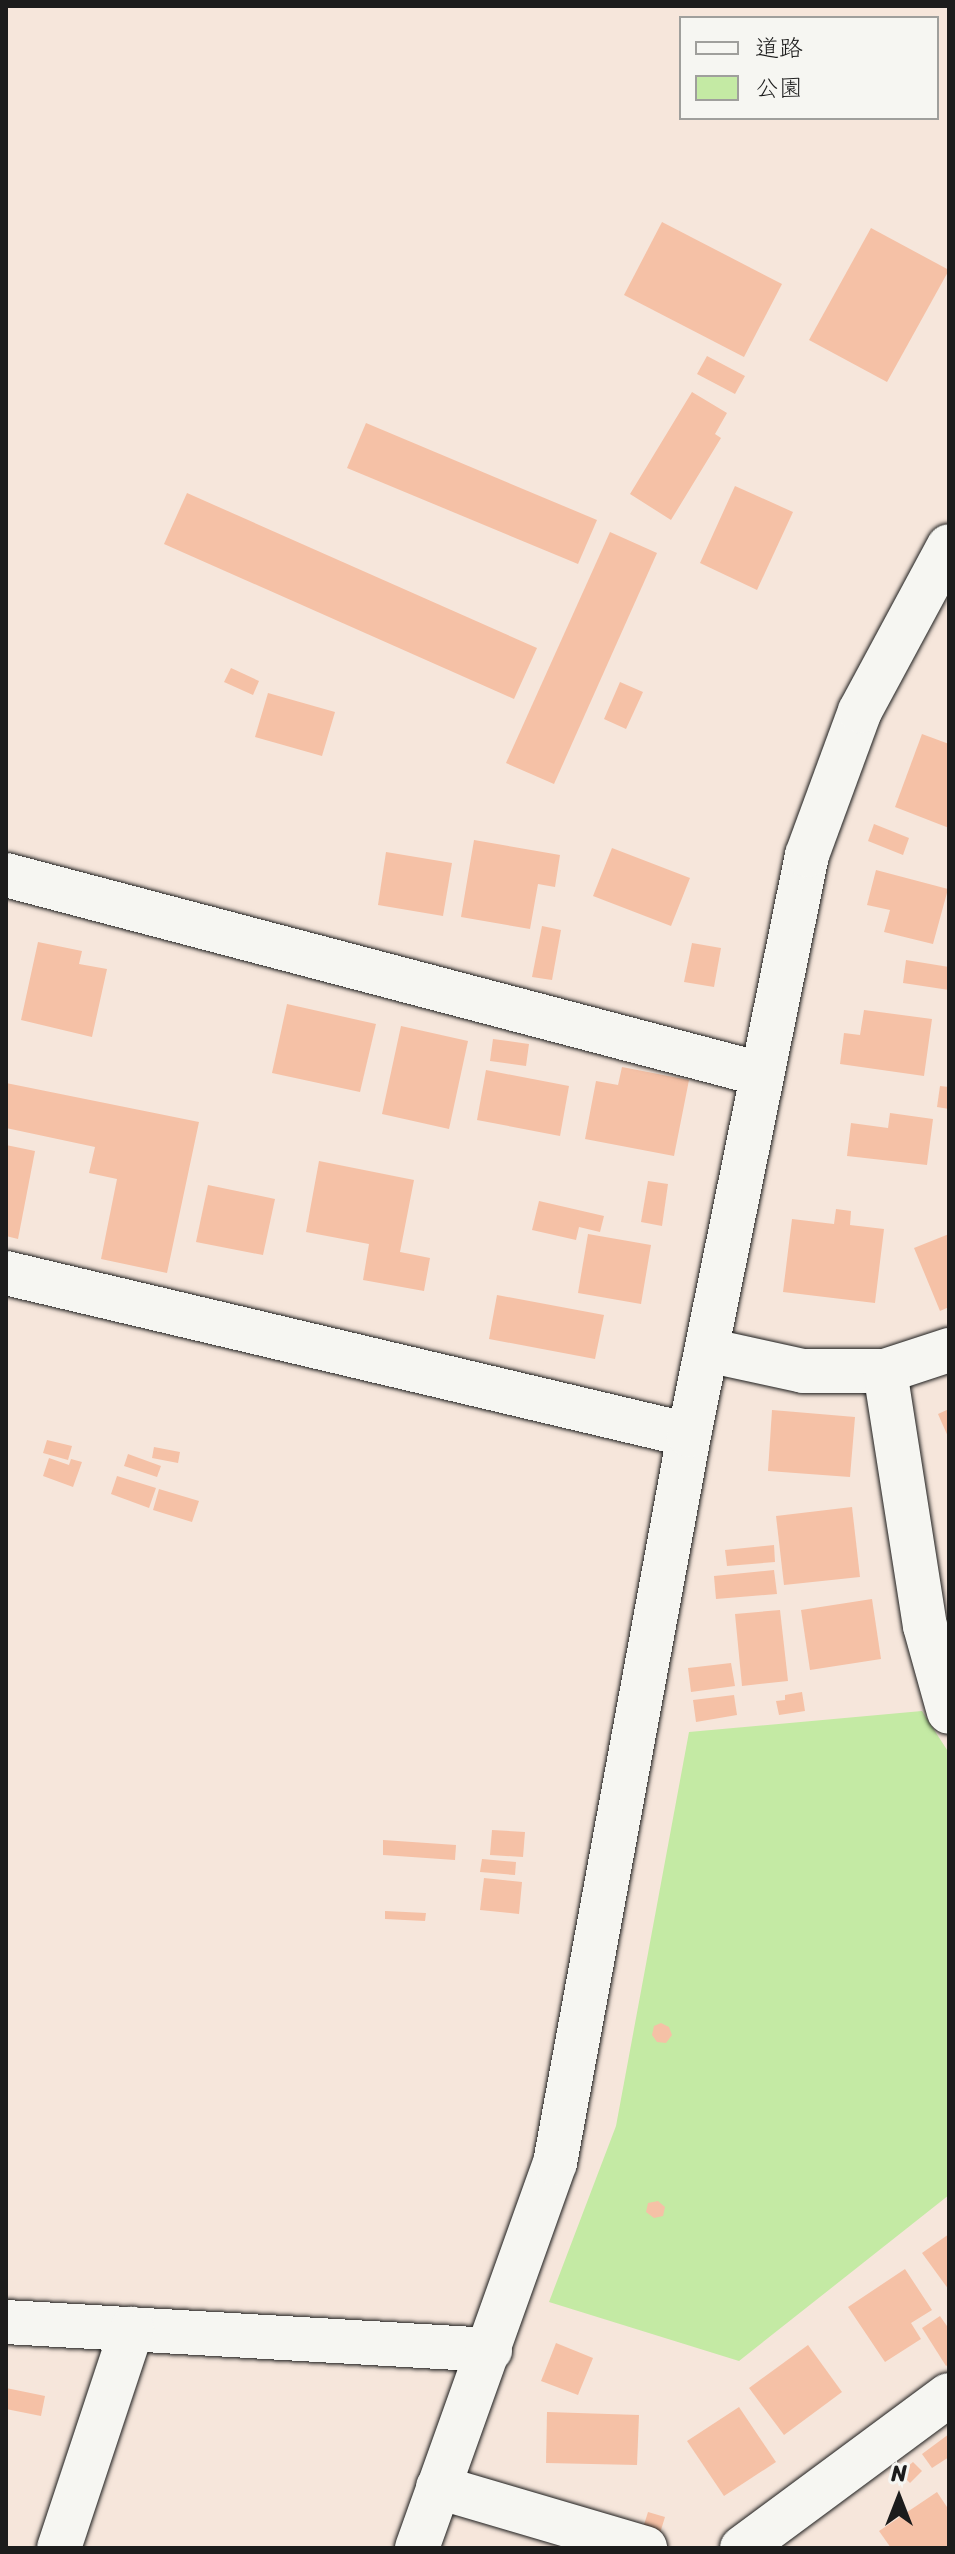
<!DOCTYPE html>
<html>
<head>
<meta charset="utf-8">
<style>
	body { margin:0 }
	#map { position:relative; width:955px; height:2554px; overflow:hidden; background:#f6e6db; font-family:Sriracha,"Klee One",sans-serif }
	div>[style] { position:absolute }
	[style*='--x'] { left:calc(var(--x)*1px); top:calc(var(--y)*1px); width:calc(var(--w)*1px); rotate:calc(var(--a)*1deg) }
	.green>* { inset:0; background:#c4eaa4 }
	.building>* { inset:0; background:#f5c1a6 }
	.roads { filter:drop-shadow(0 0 2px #1c1c1c) drop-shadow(0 0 2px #1c1c1c) }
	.minor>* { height:44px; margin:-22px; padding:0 22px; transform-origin:22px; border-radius:22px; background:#f6f6f2 }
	span { translate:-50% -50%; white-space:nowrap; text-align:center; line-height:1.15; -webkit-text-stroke:8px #f6f6f2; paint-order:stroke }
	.frame { position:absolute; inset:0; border:8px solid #1c1c1c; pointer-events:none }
	.legend { position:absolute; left:679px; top:16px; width:260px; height:104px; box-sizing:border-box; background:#f6f6f2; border:2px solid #9f9f9c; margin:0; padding:10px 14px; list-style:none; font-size:24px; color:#1c1c1c }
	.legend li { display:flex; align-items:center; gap:16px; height:40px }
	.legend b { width:40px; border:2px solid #9f9f9c }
	.north { position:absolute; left:859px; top:2458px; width:80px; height:80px; -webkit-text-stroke:6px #f6f6f2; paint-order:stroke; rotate:0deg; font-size:22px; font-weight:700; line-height:32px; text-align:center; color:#1c1c1c }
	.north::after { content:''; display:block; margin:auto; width:28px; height:36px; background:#1c1c1c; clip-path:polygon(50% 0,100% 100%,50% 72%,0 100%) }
</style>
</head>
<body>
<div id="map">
	<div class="green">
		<i style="clip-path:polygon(922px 1711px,949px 1753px,949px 2195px,739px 2361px,549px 2302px,616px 2126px,689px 1732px)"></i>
	</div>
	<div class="building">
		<i style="clip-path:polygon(662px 222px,782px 284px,744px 357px,624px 295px)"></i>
		<i style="clip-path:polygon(871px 228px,949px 270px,887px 382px,809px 340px)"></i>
		<i style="clip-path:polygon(707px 356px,745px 376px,735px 394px,697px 374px)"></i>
		<i style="clip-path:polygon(692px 392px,727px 413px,715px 434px,721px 438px,671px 520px,630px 494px)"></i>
		<i style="clip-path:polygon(366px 423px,597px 520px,578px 564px,347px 468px)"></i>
		<i style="clip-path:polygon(735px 486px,793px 512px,757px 590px,700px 563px)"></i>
		<i style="clip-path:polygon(187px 493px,537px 648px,514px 699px,164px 544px)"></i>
		<i style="clip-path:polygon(610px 532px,657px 553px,554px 784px,506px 763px)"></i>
		<i style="clip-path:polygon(231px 668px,259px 681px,253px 695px,224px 682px)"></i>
		<i style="clip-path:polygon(620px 682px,643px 692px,626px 729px,604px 719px)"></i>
		<i style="clip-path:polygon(268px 693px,335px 712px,322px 756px,255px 737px)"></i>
		<i style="clip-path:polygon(922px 734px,949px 744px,949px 828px,895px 807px)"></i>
		<i style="clip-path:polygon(874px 824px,909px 838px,903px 855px,868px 841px)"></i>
		<i style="clip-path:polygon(474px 840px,560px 855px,555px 887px,538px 884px,530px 929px,461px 917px)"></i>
		<i style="clip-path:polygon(612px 848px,690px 878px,671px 926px,593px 896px)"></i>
		<i style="clip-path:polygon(386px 852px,452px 863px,443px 916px,378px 905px)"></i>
		<i style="clip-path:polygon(876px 870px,948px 889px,933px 944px,884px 932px,890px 910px,867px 905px)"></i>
		<i style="clip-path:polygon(542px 926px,561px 930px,552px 980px,532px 977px)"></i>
		<i style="clip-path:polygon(38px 942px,82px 951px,79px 964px,107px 969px,92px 1037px,21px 1020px)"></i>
		<i style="clip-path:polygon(692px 943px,721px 948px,714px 987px,684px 982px)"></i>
		<i style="clip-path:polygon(906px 960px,949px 967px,949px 990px,903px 983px)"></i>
		<i style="clip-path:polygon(287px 1004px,376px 1024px,360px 1092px,272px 1073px)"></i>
		<i style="clip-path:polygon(864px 1010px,932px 1019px,924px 1076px,840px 1064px,844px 1033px,860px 1035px)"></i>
		<i style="clip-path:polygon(401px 1026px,468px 1041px,449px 1129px,382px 1114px)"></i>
		<i style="clip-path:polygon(493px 1039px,529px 1044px,526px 1066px,490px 1061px)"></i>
		<i style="clip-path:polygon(622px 1067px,689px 1080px,674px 1156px,585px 1139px,596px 1081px,618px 1085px)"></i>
		<i style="clip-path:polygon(486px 1070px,569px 1086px,560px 1136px,477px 1120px)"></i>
		<i style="clip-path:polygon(6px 1083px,199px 1122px,167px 1273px,101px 1259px,117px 1179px,89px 1173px,95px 1147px,6px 1128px)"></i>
		<i style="clip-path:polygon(940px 1086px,949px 1087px,949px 1109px,937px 1107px)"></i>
		<i style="clip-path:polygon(890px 1113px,933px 1119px,927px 1165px,847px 1156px,851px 1123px,888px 1128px)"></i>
		<i style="clip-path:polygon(6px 1145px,35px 1151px,18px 1239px,6px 1236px)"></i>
		<i style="clip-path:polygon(319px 1161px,414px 1180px,400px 1252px,430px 1258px,424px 1291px,363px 1280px,369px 1244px,306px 1232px)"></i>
		<i style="clip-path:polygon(648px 1181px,668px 1184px,662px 1226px,641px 1222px)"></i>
		<i style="clip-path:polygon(208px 1185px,275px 1199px,263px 1255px,196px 1242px)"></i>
		<i style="clip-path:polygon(539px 1201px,604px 1216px,600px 1232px,579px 1227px,576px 1240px,532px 1230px)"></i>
		<i style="clip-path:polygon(836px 1209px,851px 1211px,850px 1225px,884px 1229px,875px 1303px,783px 1292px,792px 1219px,834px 1224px)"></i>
		<i style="clip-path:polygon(588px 1234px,651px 1245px,641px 1304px,578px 1293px)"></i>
		<i style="clip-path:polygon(949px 1234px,949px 1307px,940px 1311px,914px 1248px)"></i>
		<i style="clip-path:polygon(497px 1295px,604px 1315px,595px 1359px,489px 1339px)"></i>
		<i style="clip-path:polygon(949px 1409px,949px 1439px,938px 1414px)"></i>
		<i style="clip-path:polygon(772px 1410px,855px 1417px,850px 1477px,768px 1471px)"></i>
		<i style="clip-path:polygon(47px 1440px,72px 1446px,68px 1460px,43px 1453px)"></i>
		<i style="clip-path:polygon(154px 1447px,180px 1452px,178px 1463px,152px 1458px)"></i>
		<i style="clip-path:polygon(128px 1454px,161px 1466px,157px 1477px,124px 1466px)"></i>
		<i style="clip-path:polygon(49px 1458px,69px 1465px,71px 1459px,82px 1462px,73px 1487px,43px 1476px)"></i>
		<i style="clip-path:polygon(117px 1476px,156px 1488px,149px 1508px,111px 1494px)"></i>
		<i style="clip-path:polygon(159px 1489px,199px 1501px,192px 1522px,153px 1510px)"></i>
		<i style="clip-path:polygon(852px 1507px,860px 1577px,784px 1585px,776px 1516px)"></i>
		<i style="clip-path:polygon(774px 1545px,775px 1562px,727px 1566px,725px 1550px)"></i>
		<i style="clip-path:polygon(774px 1570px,777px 1594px,716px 1599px,714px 1576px)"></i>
		<i style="clip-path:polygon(872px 1599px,881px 1659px,810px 1670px,801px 1610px)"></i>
		<i style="clip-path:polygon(780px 1610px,788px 1681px,742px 1686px,735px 1614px)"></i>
		<i style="clip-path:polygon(731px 1663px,735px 1686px,691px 1692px,688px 1668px)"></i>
		<i style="clip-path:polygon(802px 1692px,805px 1711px,779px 1715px,776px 1701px,785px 1700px,785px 1695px)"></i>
		<i style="clip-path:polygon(734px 1695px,737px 1715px,696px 1722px,693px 1700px)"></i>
		<i style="clip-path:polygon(492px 1830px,525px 1832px,523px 1857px,490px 1855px)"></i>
		<i style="clip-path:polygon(383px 1840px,456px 1845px,455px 1860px,383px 1855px)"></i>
		<i style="clip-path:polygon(482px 1859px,516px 1862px,515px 1875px,480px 1872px)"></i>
		<i style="clip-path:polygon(484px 1878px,522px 1882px,519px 1914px,480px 1910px)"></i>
		<i style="clip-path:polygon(385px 1911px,426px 1913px,425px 1921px,385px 1919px)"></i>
		<i style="clip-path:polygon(661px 2023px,669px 2027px,672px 2035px,666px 2043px,657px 2042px,652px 2035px,654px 2026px)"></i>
		<i style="clip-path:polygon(658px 2201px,665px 2207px,663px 2216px,654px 2218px,646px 2212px,648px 2203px)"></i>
		<i style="clip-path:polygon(949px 2234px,949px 2290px,922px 2253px)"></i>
		<i style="clip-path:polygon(905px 2269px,932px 2310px,911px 2323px,921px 2339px,885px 2362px,848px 2307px)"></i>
		<i style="clip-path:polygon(940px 2316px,949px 2329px,949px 2364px,946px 2366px,922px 2328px)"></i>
		<i style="clip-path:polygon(556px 2343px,593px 2358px,578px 2395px,541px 2381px)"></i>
		<i style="clip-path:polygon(808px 2345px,842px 2392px,784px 2435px,749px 2388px)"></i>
		<i style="clip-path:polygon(6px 2388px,45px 2396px,41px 2416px,6px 2409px)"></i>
		<i style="clip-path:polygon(739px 2407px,776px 2462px,724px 2496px,687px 2441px)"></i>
		<i style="clip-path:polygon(547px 2412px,639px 2415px,637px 2465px,546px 2463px)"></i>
		<i style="clip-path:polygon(949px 2434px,949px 2457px,932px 2468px,922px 2454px)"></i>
		<i style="clip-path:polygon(913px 2462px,922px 2471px,910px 2483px,900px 2473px)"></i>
		<i style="clip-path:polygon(937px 2492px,949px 2510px,949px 2548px,891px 2548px,879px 2531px)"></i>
		<i style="clip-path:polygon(648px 2512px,665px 2517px,660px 2533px,643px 2528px)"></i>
	</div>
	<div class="roads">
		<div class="minor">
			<i style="--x:6;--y:875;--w:781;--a:14.77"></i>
			<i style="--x:6;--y:1273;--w:702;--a:13.34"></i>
			<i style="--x:707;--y:1350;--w:98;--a:12.3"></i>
			<i style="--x:803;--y:1371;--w:82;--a:0"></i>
			<i style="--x:885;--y:1371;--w:67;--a:-18.2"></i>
			<i style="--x:885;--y:1371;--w:258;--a:81.1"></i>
			<i style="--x:925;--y:1626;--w:89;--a:74.4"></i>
			<i style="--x:6;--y:2322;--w:485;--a:3.3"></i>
			<i style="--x:438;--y:2487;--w:216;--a:16.4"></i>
			<i style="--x:59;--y:2548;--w:231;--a:-71.6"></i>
			<i style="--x:417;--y:2548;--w:409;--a:-70.3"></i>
			<i style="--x:555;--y:2163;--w:740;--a:-79.57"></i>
			<i style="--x:689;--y:1435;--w:592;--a:-78.5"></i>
			<i style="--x:807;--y:855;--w:153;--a:-69.8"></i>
			<i style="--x:860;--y:711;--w:187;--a:-61.7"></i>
			<i style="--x:742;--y:2548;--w:257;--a:-36.5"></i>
		</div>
	</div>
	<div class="frame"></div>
	<ul class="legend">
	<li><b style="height:10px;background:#f6f6f2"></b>道路</li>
	<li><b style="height:22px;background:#c4eaa4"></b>公園</li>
	</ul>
	<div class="north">N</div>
</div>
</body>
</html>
